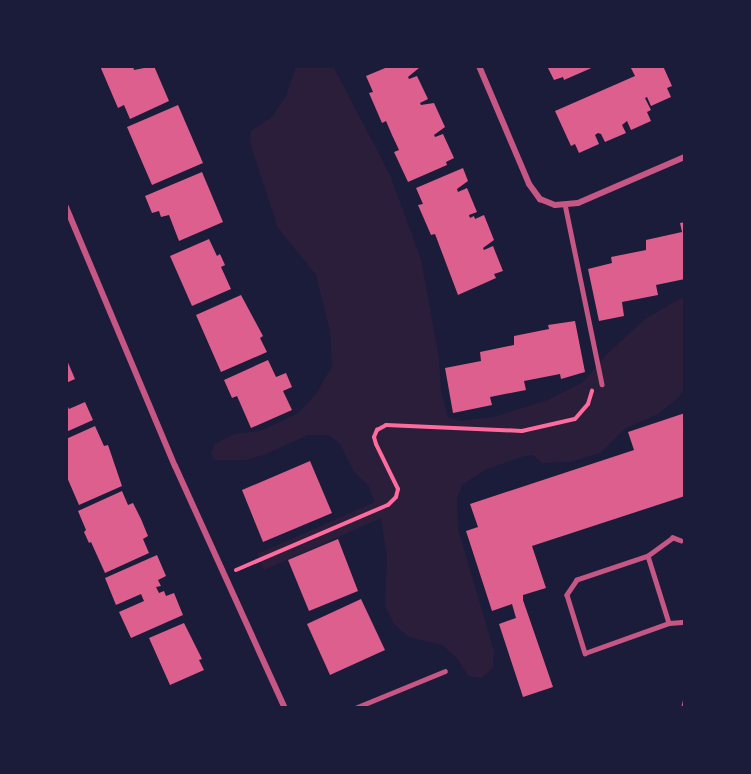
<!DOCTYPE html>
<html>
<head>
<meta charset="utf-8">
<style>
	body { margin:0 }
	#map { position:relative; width:751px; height:774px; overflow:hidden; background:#1b1b3a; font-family:Overpass,sans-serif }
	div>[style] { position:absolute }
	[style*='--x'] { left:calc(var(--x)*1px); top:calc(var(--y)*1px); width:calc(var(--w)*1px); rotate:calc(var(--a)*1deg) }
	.green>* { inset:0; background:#2a1e3b }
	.building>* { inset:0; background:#dd5f8e }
	.path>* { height:4px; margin:-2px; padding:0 2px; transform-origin:2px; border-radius:2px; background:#ff6b9d }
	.service>* { height:4.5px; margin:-2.25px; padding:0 2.25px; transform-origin:2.25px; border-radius:2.25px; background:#c65784 }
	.minor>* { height:6px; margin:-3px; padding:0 3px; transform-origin:3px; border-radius:3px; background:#c65784 }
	span { translate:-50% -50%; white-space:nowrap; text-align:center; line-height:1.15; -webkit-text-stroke:4.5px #1b1b3a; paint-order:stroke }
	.frame { position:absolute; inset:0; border:68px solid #1b1b3a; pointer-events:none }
</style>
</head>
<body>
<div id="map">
	<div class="green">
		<i style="clip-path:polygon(296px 66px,333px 66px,390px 175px,421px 259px,439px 358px,441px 391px,448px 417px,461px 421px,497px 416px,547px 400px,583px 382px,609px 352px,645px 319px,685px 296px,685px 390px,677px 399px,658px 414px,624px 429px,600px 453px,571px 462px,542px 463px,533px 455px,524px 456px,485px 470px,463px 484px,457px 498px,458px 529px,494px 651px,493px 668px,481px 678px,468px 676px,457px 658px,442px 645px,409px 637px,394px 624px,385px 606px,387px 558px,381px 518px,264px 570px,257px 554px,375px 502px,368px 485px,354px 472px,340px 444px,329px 435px,308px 435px,266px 454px,246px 460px,214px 460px,211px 453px,215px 444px,234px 434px,260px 431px,297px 414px,316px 394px,332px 366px,330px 331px,316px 275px,278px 228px,250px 143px,251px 131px,272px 117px,286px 96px)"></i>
	</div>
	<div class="building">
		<i style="clip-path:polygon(100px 66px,133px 66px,134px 70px,154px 66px,169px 101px,130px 119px,124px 105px,118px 108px)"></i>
		<i style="clip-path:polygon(390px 66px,418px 66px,419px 68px,408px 77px,409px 79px,417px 76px,428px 99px,420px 103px,421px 105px,434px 103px,445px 127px,434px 135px,435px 137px,443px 134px,454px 158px,446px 162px,447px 165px,408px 182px,394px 152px,399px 150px,392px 135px,386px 121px,382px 123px,369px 93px,373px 92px,366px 76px)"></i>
		<i style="clip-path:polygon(547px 66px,596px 66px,564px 80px,563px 77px,554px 80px)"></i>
		<i style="clip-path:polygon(630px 66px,663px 66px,672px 86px,667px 88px,671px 97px,651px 106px,647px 97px,645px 98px,651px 110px,647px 112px,651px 121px,631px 130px,627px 121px,622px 125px,626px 133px,605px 142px,601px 134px,598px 133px,595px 135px,599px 144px,579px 153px,575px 144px,571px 146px,555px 111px,635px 76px)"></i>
		<i style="clip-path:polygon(178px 105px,203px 163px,152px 185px,127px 127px)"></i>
		<i style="clip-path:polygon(463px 168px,468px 181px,457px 189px,458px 192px,467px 188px,477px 212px,469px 215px,470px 218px,474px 216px,475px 219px,484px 215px,494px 240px,483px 248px,484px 250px,493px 246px,503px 271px,494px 274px,496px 278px,458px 295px,435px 234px,431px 235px,418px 205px,423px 204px,416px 188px)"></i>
		<i style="clip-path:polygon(202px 172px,223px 222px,179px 241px,169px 215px,161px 217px,159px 211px,152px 213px,145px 196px)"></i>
		<i style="clip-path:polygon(685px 222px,685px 279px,656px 285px,658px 295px,622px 302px,624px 316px,599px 321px,588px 269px,612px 263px,611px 257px,646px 250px,646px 240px,682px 232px,680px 223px)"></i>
		<i style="clip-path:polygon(209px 239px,217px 256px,220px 254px,225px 265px,221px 267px,231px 289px,192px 306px,170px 256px)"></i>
		<i style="clip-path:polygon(241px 295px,263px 336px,260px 338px,267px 352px,221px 372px,196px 315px)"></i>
		<i style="clip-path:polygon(575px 321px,585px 372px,561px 379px,560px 374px,524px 381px,526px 390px,490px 397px,492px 405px,453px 413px,445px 368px,481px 361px,480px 352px,514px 345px,514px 336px,549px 329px,548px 325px)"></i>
		<i style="clip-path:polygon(66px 358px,75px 379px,66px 383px)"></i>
		<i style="clip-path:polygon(268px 360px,276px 377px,286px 373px,292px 387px,283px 391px,292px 410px,251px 428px,237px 396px,232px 398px,224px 380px)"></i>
		<i style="clip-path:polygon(66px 402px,69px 409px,85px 402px,93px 420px,66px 432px)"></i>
		<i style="clip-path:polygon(685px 413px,685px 496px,532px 546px,546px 588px,523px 595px,523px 600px,553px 687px,523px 697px,499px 624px,516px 618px,512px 604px,492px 611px,466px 531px,478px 527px,470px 504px,634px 450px,628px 432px)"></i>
		<i style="clip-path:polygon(95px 426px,104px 446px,108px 445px,122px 486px,79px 505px,66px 475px,66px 439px)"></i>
		<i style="clip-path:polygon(310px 461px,332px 513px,263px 542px,242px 490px)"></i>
		<i style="clip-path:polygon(122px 491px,128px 505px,133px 503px,141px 519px,148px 536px,143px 539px,149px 553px,105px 573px,91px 542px,89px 543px,84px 532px,86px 530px,78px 511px)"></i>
		<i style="clip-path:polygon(338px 539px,358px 591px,309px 611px,288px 560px)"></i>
		<i style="clip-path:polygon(157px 555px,166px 576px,158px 580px,161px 586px,156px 587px,159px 593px,164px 591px,166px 596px,174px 593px,183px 615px,131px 638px,119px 612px,144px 601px,141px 594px,116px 605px,105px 578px)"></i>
		<i style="clip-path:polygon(361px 599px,385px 650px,330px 675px,307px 624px)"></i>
		<i style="clip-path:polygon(184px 623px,202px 659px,199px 660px,204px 670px,170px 685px,149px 638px)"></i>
	</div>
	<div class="path">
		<i style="--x:236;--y:570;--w:165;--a:-23.2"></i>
		<i style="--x:388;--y:505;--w:11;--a:-45"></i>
		<i style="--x:396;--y:497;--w:8;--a:-76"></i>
		<i style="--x:398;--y:489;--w:50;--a:-116.1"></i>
		<i style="--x:376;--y:444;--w:7;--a:-106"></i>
		<i style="--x:374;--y:437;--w:8;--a:-67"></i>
		<i style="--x:377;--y:430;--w:10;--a:-29"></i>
		<i style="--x:386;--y:425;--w:136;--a:2.5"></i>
		<i style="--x:522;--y:431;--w:54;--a:-12.8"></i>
		<i style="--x:575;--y:419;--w:20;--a:-49"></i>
		<i style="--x:588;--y:404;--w:14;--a:-73"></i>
	</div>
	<div class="service">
		<i style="--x:565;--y:204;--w:184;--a:78.4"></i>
		<i style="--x:681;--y:541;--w:9;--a:-159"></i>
		<i style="--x:673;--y:538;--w:31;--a:144"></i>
		<i style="--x:648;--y:556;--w:70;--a:72.6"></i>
		<i style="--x:669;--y:623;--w:16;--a:-4"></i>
		<i style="--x:648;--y:556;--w:75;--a:161.3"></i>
		<i style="--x:577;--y:580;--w:18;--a:124"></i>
		<i style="--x:567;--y:595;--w:61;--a:72.8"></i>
		<i style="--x:585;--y:653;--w:89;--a:-19.7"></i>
		<i style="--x:355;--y:708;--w:97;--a:-22.3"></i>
		<i style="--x:683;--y:708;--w:8;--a:-76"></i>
	</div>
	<div class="minor">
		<i style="--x:479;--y:66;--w:128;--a:67"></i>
		<i style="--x:529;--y:184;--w:19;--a:54"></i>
		<i style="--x:540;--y:199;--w:16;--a:22"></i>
		<i style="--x:555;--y:205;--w:23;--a:-5"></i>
		<i style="--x:578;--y:203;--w:116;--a:-23.3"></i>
		<i style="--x:66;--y:207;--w:281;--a:67.2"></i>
		<i style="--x:175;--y:466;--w:266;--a:65.6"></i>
	</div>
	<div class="frame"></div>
</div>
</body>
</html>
